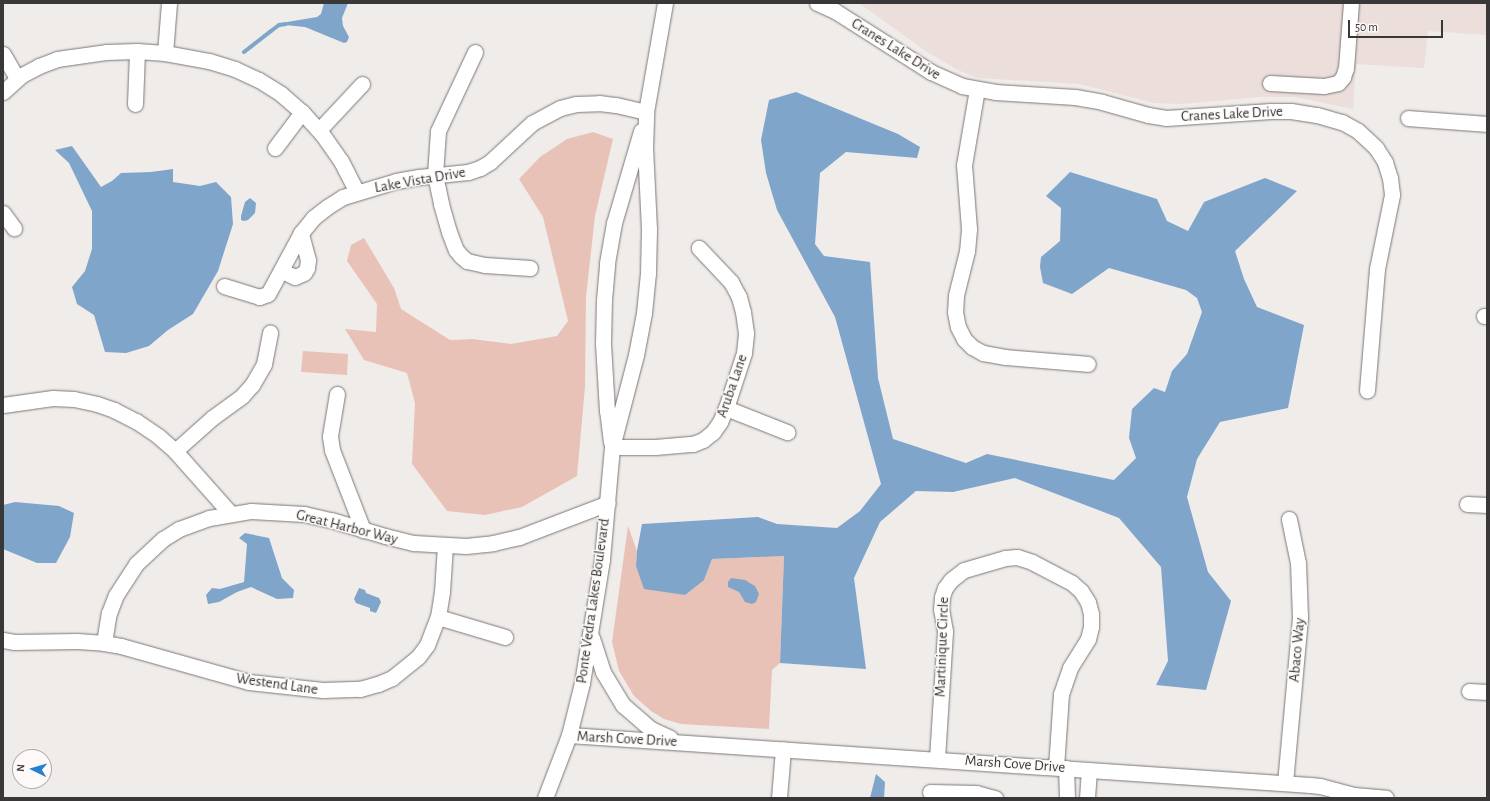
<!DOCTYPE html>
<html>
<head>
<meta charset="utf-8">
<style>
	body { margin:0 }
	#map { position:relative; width:1490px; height:801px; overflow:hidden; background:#f0ecea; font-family:"Alegreya Sans",sans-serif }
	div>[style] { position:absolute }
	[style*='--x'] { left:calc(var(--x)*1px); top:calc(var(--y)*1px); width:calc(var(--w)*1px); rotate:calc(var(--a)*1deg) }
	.built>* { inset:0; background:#ebdedb }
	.green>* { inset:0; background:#e9c2b7 }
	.water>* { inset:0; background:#7fa5cb }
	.stream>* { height:4px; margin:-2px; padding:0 2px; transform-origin:2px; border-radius:2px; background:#7fa5cb }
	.roads { filter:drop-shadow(0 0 1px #7b7776) drop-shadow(0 0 1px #7b7776) }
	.street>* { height:15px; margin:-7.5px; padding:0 7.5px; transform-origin:7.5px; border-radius:7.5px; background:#fff }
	span { translate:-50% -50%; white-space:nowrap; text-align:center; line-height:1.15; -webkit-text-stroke:3px #fdf9f8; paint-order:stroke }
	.street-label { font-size:15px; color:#393737 }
	.frame { position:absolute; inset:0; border:4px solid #393737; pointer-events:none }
	.north { position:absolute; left:12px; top:749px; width:40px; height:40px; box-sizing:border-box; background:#fdf9f8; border:1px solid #afabab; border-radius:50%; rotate:275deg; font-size:11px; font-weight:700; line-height:16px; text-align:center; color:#393737 }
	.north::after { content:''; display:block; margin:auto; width:14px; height:18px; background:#2581ce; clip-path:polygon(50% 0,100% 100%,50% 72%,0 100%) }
	.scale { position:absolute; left:1348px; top:20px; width:95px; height:18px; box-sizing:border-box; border:2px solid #393737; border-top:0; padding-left:5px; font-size:12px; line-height:14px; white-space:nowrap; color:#393737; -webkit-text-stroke:3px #fdf9f8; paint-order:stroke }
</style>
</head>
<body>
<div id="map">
	<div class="built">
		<i style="clip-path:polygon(859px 3px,1487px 3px,1487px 35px,1428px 31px,1424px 68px,1356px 64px,1353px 109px,1295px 97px,1259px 97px,1181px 104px,1154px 103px,1079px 84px,978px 78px,958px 70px,927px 52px)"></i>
	</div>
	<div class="green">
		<i style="clip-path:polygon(593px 132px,613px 139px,595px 216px,586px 297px,585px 387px,577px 476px,522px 507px,485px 515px,447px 511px,412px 464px,415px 403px,407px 373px,364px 360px,345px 329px,376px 332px,377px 304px,347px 261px,351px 245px,364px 238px,394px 288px,401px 309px,450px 340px,472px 339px,511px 344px,557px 336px,568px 321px,543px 217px,519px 179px,540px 157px,567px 139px)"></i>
		<i style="clip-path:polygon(303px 351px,348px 354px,347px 375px,301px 372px)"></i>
		<i style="clip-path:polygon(628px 526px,637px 551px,636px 566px,704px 580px,712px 559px,784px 556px,780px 663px,772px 670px,769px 729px,681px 724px,664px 719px,651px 711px,634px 696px,619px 671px,612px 642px)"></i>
	</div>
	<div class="water">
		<i style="clip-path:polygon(324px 3px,348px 3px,342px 18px,343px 26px,349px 37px,347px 42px,344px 43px,305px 27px,285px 25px,287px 22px,317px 17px,321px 14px)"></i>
		<i style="clip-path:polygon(796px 92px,898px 134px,920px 147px,917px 158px,846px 152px,820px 173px,815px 244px,824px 256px,870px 262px,878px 378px,893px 439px,966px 463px,987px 454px,1114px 480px,1136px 458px,1129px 438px,1132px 409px,1154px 388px,1165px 392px,1172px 371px,1187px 354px,1202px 312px,1197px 298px,1186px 290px,1109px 268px,1072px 294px,1043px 283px,1040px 267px,1041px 257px,1060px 241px,1061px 208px,1046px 196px,1070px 172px,1157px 199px,1167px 221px,1188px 231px,1204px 202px,1265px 178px,1297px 191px,1235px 251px,1244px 279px,1257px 307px,1304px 325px,1288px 408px,1220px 422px,1197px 459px,1187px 497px,1208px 572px,1231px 601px,1206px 690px,1156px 685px,1168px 661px,1161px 567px,1119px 518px,1015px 478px,953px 492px,916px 491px,880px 522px,854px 578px,866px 669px,780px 663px,784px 556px,712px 559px,704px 580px,685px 595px,644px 589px,636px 566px,637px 551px,642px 524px,758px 517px,777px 524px,837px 528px,860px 511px,881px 484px,835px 317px,777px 210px,766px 173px,761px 140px,769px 100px)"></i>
		<i style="clip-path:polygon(72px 146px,101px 187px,112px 181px,121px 173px,151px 172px,173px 169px,173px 182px,200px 186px,216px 182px,231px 197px,233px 224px,218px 271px,193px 314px,168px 330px,149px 346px,126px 353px,105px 352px,94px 315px,77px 304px,72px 287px,85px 271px,92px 249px,92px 211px,69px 163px,55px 150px)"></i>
		<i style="clip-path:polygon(250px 198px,256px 203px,255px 213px,248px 220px,244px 221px,241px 220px,241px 216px,245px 202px)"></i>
		<i style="clip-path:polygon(15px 502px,59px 506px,74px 513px,70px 537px,56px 563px,37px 563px,3px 549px,3px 505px)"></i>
		<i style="clip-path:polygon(245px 533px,269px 538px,282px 578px,294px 590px,293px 598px,277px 599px,251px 587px,237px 592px,219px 602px,208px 604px,206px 595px,212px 588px,220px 589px,244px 582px,247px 544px,239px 538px)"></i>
		<i style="clip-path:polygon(731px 578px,745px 580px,755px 586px,759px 594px,756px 602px,752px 604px,745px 602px,739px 592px,728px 587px,728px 582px)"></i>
		<i style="clip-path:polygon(359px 588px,365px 590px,366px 593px,379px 598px,381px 602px,376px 613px,370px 611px,370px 608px,356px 603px,354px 599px)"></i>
		<i style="clip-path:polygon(876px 774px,885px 782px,884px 798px,870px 798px)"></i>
	</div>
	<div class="stream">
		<i style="--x:244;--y:52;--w:34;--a:-38"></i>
		<i style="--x:271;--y:31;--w:10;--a:-37"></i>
		<i style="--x:279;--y:25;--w:7;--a:-8"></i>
	</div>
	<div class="roads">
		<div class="street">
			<i style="--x:817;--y:3;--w:20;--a:24"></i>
			<i style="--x:835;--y:11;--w:114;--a:32.4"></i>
			<i style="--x:931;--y:72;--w:34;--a:24"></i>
			<i style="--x:962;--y:86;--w:34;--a:10"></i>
			<i style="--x:995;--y:92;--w:80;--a:3.6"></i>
			<i style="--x:1075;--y:97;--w:27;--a:10"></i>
			<i style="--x:1102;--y:102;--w:48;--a:15.8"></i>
			<i style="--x:1148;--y:115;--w:18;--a:9"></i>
			<i style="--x:1166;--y:118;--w:105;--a:-3.8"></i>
			<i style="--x:1271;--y:111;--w:20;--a:0"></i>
			<i style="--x:1291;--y:111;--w:26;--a:9"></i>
			<i style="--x:1317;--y:115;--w:26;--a:16"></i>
			<i style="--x:1342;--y:122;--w:18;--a:29"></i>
			<i style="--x:1358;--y:131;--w:25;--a:43"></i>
			<i style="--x:1376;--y:148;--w:17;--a:57"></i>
			<i style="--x:1385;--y:162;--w:17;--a:73"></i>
			<i style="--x:1390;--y:178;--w:17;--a:83"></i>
			<i style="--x:1392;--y:195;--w:76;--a:101.5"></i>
			<i style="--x:1377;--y:269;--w:122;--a:94.7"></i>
			<i style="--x:475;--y:52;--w:87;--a:115.1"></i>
			<i style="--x:438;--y:131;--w:44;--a:93.9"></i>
			<i style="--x:435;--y:175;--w:30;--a:78"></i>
			<i style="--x:441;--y:204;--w:29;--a:74"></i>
			<i style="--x:449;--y:232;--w:19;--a:69"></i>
			<i style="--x:456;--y:250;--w:8;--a:50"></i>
			<i style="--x:461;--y:256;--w:8;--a:40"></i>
			<i style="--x:467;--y:261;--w:18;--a:13"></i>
			<i style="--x:485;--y:265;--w:45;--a:3.8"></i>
			<i style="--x:165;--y:53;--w:50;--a:-85.4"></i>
			<i style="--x:3;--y:54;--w:28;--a:60"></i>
			<i style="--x:1270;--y:83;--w:54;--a:3.2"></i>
			<i style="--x:1324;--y:86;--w:14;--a:-12"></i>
			<i style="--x:1338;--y:83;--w:8;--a:-50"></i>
			<i style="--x:1343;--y:77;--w:9;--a:-72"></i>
			<i style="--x:1346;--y:68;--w:65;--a:-85.6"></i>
			<i style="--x:977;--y:89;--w:77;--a:99.7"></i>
			<i style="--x:964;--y:165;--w:64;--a:85.5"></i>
			<i style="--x:969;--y:229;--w:22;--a:95"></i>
			<i style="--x:967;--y:251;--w:45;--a:104"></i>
			<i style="--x:956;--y:295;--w:17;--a:93"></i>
			<i style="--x:955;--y:312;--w:15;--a:79"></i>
			<i style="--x:958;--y:327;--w:13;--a:63"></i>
			<i style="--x:964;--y:339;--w:11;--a:45"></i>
			<i style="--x:972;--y:347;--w:13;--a:29"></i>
			<i style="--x:983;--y:353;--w:22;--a:10"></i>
			<i style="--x:1005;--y:357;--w:83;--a:4.8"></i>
			<i style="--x:3;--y:92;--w:25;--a:-42"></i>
			<i style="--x:22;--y:75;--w:19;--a:-28"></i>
			<i style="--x:39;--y:66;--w:19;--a:-21"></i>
			<i style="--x:57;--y:59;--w:49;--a:-8.1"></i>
			<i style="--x:106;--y:52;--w:31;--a:-2"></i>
			<i style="--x:137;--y:51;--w:28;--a:4"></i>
			<i style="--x:165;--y:53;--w:45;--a:10.3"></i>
			<i style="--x:209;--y:61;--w:27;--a:17"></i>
			<i style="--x:235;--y:69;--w:26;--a:25"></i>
			<i style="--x:259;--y:80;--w:26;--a:32"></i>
			<i style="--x:281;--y:94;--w:28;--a:41"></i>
			<i style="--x:302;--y:112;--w:30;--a:48"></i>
			<i style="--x:322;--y:134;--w:33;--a:55"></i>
			<i style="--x:341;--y:161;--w:35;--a:63"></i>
			<i style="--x:135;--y:104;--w:53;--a:-87.8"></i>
			<i style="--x:1408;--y:118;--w:79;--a:4.3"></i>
			<i style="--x:319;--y:130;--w:63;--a:-46.9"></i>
			<i style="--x:275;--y:148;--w:45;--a:-53.1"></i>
			<i style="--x:3;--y:213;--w:19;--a:54"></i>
			<i style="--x:282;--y:271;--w:14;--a:25"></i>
			<i style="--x:295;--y:277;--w:10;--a:-24"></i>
			<i style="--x:304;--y:273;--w:6;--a:-59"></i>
			<i style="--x:307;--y:268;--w:8;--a:-83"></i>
			<i style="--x:308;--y:260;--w:28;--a:-105"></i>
			<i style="--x:224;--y:286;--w:37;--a:17"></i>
			<i style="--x:259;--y:297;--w:9;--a:-18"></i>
			<i style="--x:268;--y:294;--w:69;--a:-61.6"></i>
			<i style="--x:301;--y:233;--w:19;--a:-51"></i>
			<i style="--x:313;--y:218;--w:18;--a:-38"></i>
			<i style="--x:327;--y:207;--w:19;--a:-32"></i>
			<i style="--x:343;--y:197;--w:55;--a:-16.8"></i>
			<i style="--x:396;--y:181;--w:23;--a:-10"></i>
			<i style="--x:419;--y:177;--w:49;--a:-5.8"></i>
			<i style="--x:468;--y:172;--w:13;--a:-18"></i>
			<i style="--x:480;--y:168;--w:12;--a:-31"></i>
			<i style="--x:490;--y:162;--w:57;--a:-42.9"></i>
			<i style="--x:532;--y:123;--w:32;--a:-28"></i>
			<i style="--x:560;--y:108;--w:16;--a:-14"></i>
			<i style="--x:576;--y:104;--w:23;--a:-2"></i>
			<i style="--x:599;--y:103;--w:17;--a:7"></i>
			<i style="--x:616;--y:105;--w:31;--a:13"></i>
			<i style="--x:1484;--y:316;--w:3;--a:0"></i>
			<i style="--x:337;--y:394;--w:43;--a:99.5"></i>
			<i style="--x:330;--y:436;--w:14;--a:82"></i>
			<i style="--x:332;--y:450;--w:86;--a:68.8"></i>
			<i style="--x:3;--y:405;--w:50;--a:-8"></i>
			<i style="--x:53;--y:398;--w:21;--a:3"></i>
			<i style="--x:74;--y:399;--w:24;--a:12"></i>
			<i style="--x:97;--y:404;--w:18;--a:19"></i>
			<i style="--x:114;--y:410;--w:25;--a:27"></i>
			<i style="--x:136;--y:421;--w:27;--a:34"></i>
			<i style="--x:158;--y:436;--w:23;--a:41"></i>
			<i style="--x:175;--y:451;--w:84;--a:48.4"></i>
			<i style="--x:726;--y:408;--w:66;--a:21.5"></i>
			<i style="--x:611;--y:442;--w:31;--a:-97"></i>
			<i style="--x:607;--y:411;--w:68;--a:-93.4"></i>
			<i style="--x:603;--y:343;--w:43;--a:-88.7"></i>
			<i style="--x:604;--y:300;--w:37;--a:-85"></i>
			<i style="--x:607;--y:263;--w:41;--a:-80.1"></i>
			<i style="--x:614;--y:223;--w:96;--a:-73.6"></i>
			<i style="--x:612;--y:447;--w:43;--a:0"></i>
			<i style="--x:655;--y:447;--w:38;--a:-5"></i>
			<i style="--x:693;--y:444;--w:11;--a:-22"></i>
			<i style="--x:703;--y:440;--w:13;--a:-39"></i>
			<i style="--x:713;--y:432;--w:12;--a:-55"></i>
			<i style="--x:720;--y:422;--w:15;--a:-67"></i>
			<i style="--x:726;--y:408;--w:58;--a:-71.9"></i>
			<i style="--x:744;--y:353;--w:20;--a:-84"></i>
			<i style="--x:746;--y:333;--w:21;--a:-98"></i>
			<i style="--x:743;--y:312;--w:16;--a:-105"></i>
			<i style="--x:739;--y:297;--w:17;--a:-118"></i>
			<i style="--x:731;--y:282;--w:47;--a:-133.3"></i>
			<i style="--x:175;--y:451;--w:50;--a:-41.7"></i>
			<i style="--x:212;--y:418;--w:37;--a:-36"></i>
			<i style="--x:242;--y:396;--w:15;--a:-48"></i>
			<i style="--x:252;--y:385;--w:24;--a:-60"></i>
			<i style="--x:264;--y:364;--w:32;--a:-79"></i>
			<i style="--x:1467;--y:504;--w:20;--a:3"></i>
			<i style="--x:438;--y:617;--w:70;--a:16.6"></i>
			<i style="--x:592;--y:638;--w:36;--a:72"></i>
			<i style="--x:603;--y:672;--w:39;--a:59"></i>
			<i style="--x:623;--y:705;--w:37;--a:41"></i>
			<i style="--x:651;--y:729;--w:21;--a:25"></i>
			<i style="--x:3;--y:640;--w:11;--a:10"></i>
			<i style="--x:14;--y:642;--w:63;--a:-0.9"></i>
			<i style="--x:77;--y:641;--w:27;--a:4"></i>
			<i style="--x:104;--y:643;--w:17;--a:10"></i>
			<i style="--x:121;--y:646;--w:133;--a:15.7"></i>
			<i style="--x:249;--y:682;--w:74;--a:6.2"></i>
			<i style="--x:323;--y:690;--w:37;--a:-2"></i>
			<i style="--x:360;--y:689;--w:19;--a:-16"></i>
			<i style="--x:378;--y:684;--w:15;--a:-23"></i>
			<i style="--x:392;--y:678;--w:33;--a:-39"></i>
			<i style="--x:418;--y:657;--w:15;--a:-53"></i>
			<i style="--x:427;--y:645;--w:30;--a:-69"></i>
			<i style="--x:438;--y:617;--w:25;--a:-81"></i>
			<i style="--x:442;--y:592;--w:46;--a:-86.3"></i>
			<i style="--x:104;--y:643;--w:30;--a:-81"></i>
			<i style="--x:109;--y:613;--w:19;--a:-69"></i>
			<i style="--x:116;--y:595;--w:37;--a:-57"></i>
			<i style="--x:136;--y:564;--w:37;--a:-43"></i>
			<i style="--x:163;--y:539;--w:19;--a:-32"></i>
			<i style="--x:179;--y:529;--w:32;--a:-20"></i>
			<i style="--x:209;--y:518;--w:43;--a:-9.5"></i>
			<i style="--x:251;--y:511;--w:53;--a:3.2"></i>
			<i style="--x:304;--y:514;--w:28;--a:13"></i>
			<i style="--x:331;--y:520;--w:56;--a:16.5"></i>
			<i style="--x:385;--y:536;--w:30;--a:14"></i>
			<i style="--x:414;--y:543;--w:52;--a:3.3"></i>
			<i style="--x:466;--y:546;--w:27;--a:-6"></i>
			<i style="--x:493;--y:543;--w:27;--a:-13"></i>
			<i style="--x:519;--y:537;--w:95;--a:-20.9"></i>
			<i style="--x:1469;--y:691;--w:18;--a:3"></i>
			<i style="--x:569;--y:735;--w:743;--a:3.86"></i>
			<i style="--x:1310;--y:785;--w:10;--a:6"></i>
			<i style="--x:1320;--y:786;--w:35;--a:15"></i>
			<i style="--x:1354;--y:795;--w:32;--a:5"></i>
			<i style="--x:937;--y:759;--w:128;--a:-86.4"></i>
			<i style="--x:945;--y:631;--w:22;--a:-100"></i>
			<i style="--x:941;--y:609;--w:12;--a:-85"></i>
			<i style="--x:942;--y:597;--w:9;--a:-72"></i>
			<i style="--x:945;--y:588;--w:10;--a:-53"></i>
			<i style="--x:951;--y:580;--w:16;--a:-38"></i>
			<i style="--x:964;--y:570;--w:43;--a:-16.3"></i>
			<i style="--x:1005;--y:558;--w:12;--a:-5"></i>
			<i style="--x:1017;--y:557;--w:16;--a:18"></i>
			<i style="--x:1032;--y:562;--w:45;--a:27.7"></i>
			<i style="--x:1072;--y:583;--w:12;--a:42"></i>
			<i style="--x:1081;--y:591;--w:13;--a:58"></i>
			<i style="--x:1088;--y:602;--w:12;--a:76"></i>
			<i style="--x:1091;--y:614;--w:13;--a:90"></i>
			<i style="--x:1091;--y:627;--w:12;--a:104"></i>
			<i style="--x:1088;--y:639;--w:34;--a:122"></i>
			<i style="--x:1070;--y:668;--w:28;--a:109"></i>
			<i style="--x:1061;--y:694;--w:73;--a:93.9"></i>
			<i style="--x:1066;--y:768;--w:30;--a:88"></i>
			<i style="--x:1285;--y:783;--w:167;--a:-84.8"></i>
			<i style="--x:1300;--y:617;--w:54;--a:-92.1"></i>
			<i style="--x:1298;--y:563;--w:45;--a:-101.6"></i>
			<i style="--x:930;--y:792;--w:46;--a:1.2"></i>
			<i style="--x:976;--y:793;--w:20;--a:15"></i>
			<i style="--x:545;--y:798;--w:67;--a:-69.1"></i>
			<i style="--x:569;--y:735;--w:54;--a:-76"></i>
			<i style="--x:582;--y:683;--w:126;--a:-80.8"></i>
			<i style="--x:602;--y:559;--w:112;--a:-84.9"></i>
			<i style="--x:612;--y:447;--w:95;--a:-75.4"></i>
			<i style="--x:636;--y:355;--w:43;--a:-79.2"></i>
			<i style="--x:644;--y:313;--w:40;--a:-84.3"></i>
			<i style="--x:648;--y:273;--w:44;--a:-88.7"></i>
			<i style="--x:649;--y:229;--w:81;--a:-92.8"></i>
			<i style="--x:645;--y:148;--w:36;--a:-88"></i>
			<i style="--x:646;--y:112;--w:111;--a:-80.1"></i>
			<i style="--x:779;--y:798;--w:49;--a:-85.3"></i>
			<i style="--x:1087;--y:798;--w:28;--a:-86"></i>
		</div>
	</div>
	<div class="street-label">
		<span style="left:896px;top:49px;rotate:32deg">Cranes Lake Drive</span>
		<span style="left:1232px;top:114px;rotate:-3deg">Cranes Lake Drive</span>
		<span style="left:420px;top:180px;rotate:-10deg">Lake Vista Drive</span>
		<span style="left:732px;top:386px;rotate:-71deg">Aruba Lane</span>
		<span style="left:347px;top:527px;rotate:14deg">Great Harbor Way</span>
		<span style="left:593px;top:601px;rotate:-82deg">Ponte Vedra Lakes Boulevard</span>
		<span style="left:942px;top:647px;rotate:-88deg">Martinique Circle</span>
		<span style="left:1297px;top:650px;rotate:-85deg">Abaco Way</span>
		<span style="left:277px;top:684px;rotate:8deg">Westend Lane</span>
		<span style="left:627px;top:739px;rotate:3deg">Marsh Cove Drive</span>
		<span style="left:1015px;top:764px;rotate:4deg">Marsh Cove Drive</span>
	</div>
	<div class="frame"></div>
	<div class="north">N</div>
	<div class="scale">50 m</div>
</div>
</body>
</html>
